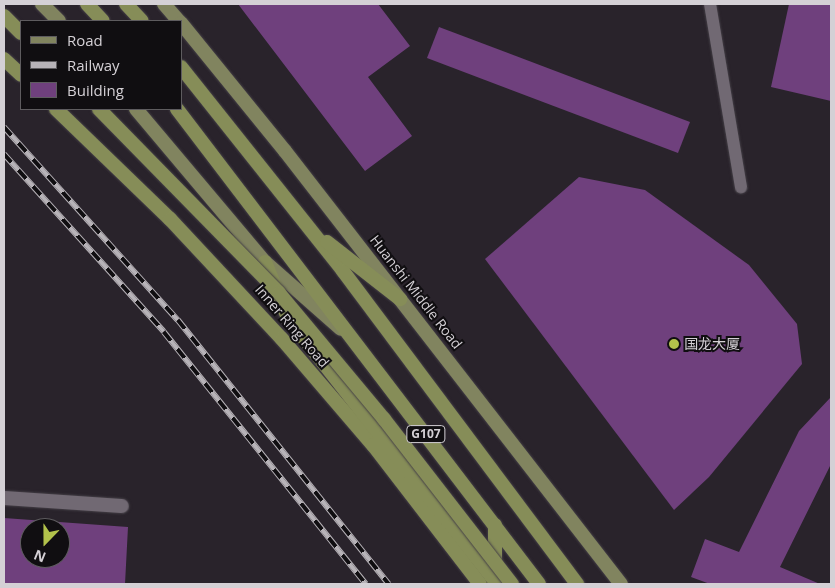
<!DOCTYPE html>
<html>
<head>
<meta charset="utf-8">
<style>
	body { margin:0 }
	#map { position:relative; width:835px; height:588px; overflow:hidden; background:#29232b; font-family:"Open Sans","Noto Sans SC",sans-serif }
	div>[style] { position:absolute }
	[style*='--x'] { left:calc(var(--x)*1px); top:calc(var(--y)*1px); width:calc(var(--w)*1px); rotate:calc(var(--a)*1deg) }
	.building>* { inset:0; background:#6f407d }
	.roads { filter:drop-shadow(0 0 1px #443f46) drop-shadow(0 0 1px #443f46) }
	.service>* { height:12px; margin:-6px; padding:0 6px; transform-origin:6px; border-radius:6px; background:#716973 }
	.minor>* { height:14px; margin:-7px; padding:0 7px; transform-origin:7px; border-radius:7px; background:#716973 }
	.primary>* { height:14px; margin:-7px; padding:0 7px; transform-origin:7px; border-radius:7px; background:#81845f }
	.trunk>* { height:14px; margin:-7px; padding:0 7px; transform-origin:7px; border-radius:7px; background:#868d58 }
	.rail>* { height:5.5px; margin-top:-2.75px; transform-origin:0; background:repeating-linear-gradient(90deg,#100e11 0 11px,#b7b3b8 0 22px); box-sizing:border-box; border-block:1px solid #b7b3b8 }
	.bridges { filter:drop-shadow(0 0 1px #443f46) drop-shadow(0 0 1px #443f46) }
	.trunk-bridge>* { height:14px; margin:-7px; padding:0 7px; transform-origin:7px; border-radius:7px; background:#868d58 }
	.dots>* { width:14px; height:14px; translate:-50% -50%; box-sizing:border-box; border:2px solid #100e11; border-radius:50% }
	span { translate:-50% -50%; white-space:nowrap; text-align:center; line-height:1.15; -webkit-text-stroke:4px #100e11; paint-order:stroke }
	.shield-label span { padding:1px 4px; background:#100e11; border:1px solid; border-radius:4px; -webkit-text-stroke-width:0 }
	.shield-label { font-size:12px; color:#d4d0d5; font-weight:700 }
	.street-label { font-size:14px; color:#d4d0d5 }
	.poi-label { font-size:14px; color:#d4d0d5 }
	.left { translate:0 -50%; text-align:left }
	.frame { position:absolute; inset:0; border:5px solid #d4d0d5; pointer-events:none }
	.legend { position:absolute; left:20px; top:20px; width:162px; height:90px; box-sizing:border-box; background:#100e11; border:1px solid #5e5c5f; margin:0; padding:6px 9px; list-style:none; font-size:15px; color:#d4d0d5 }
	.legend li { display:flex; align-items:center; gap:10px; height:25px }
	.legend b { width:25px; border:1px solid #5e5c5f }
	.north { position:absolute; left:20px; top:518px; width:50px; height:50px; box-sizing:border-box; background:#100e11; border:1px solid #5e5c5f; border-radius:50%; rotate:202deg; font-size:14px; font-weight:700; line-height:20px; text-align:center; color:#d4d0d5 }
	.north::after { content:''; display:block; margin:auto; width:18px; height:22px; background:#b2c24b; clip-path:polygon(50% 0,100% 100%,50% 72%,0 100%) }
</style>
</head>
<body>
<div id="map">
	<div class="building">
		<i style="clip-path:polygon(238px 4px,378px 4px,410px 46px,368px 77px,412px 136px,365px 171px)"></i>
		<i style="clip-path:polygon(789px 4px,831px 4px,831px 101px,771px 87px)"></i>
		<i style="clip-path:polygon(439px 27px,690px 122px,678px 153px,427px 58px)"></i>
		<i style="clip-path:polygon(579px 177px,645px 190px,749px 265px,797px 324px,802px 364px,709px 477px,674px 510px,485px 259px)"></i>
		<i style="clip-path:polygon(831px 397px,831px 464px,780px 567px,820px 584px,710px 584px,691px 577px,705px 539px,739px 552px,799px 431px)"></i>
		<i style="clip-path:polygon(evenodd,4px 518px,128px 527px,125px 584px,4px 584px,4px 518px,30px 528px,60px 528px,60px 558px,30px 558px,30px 528px)"></i>
	</div>
	<div class="roads">
		<div class="service">
			<i style="--x:710;--y:4;--w:186;--a:80.4"></i>
		</div>
		<div class="minor">
			<i style="--x:4;--y:498;--w:118;--a:3.9"></i>
		</div>
		<div class="primary">
			<i style="--x:42;--y:4;--w:24;--a:45"></i>
			<i style="--x:164;--y:4;--w:23;--a:49"></i>
			<i style="--x:181;--y:23;--w:165;--a:50.9"></i>
			<i style="--x:285;--y:151;--w:548;--a:52.19"></i>
			<i style="--x:136;--y:109;--w:200;--a:49.9"></i>
			<i style="--x:265;--y:262;--w:101;--a:41.4"></i>
		</div>
		<div class="trunk">
			<i style="--x:87;--y:4;--w:23;--a:47"></i>
			<i style="--x:126;--y:4;--w:23;--a:47"></i>
			<i style="--x:4;--y:16;--w:24;--a:45"></i>
			<i style="--x:4;--y:59;--w:23;--a:43"></i>
			<i style="--x:181;--y:67;--w:260;--a:51.5"></i>
			<i style="--x:343;--y:271;--w:391;--a:53.2"></i>
			<i style="--x:56;--y:109;--w:158;--a:44"></i>
			<i style="--x:170;--y:219;--w:164;--a:47"></i>
			<i style="--x:282;--y:339;--w:140;--a:49.4"></i>
			<i style="--x:373;--y:445;--w:175;--a:52.4"></i>
			<i style="--x:177;--y:109;--w:597;--a:52.69"></i>
			<i style="--x:327;--y:242;--w:93;--a:38"></i>
			<i style="--x:265;--y:262;--w:61;--a:67.7"></i>
			<i style="--x:288;--y:318;--w:338;--a:51.8"></i>
			<i style="--x:495;--y:568;--w:43;--a:-90"></i>
		</div>
	</div>
	<div class="rail">
		<i style="--x:4;--y:127;--w:260;--a:48"></i>
		<i style="--x:178;--y:320;--w:338;--a:51.4"></i>
		<i style="--x:4;--y:154;--w:239;--a:48"></i>
		<i style="--x:164;--y:332;--w:323;--a:51.3"></i>
	</div>
	<div class="bridges">
		<div class="trunk-bridge">
			<i style="--x:99;--y:109;--w:257;--a:45.6"></i>
			<i style="--x:279;--y:293;--w:164;--a:50.2"></i>
			<i style="--x:384;--y:419;--w:209;--a:52.2"></i>
		</div>
	</div>
	<div class="dots">
		<i style="left:674px;top:344px;background:#b2c24b"></i>
	</div>
	<div class="shield-label">
		<span style="left:426px;top:434px">G107</span>
	</div>
	<div class="street-label">
		<span style="left:416px;top:292px;rotate:52deg">Huanshi Middle Road</span>
		<span style="left:292px;top:326px;rotate:49deg">Inner Ring Road</span>
	</div>
	<div class="poi-label">
		<span class="left" style="left:684px;top:344px">国龙大厦</span>
	</div>
	<div class="frame"></div>
	<ul class="legend">
	<li><b style="height:6px;background:#81845f"></b>Road</li>
	<li><b style="height:6px;background:#b7b3b8"></b>Railway</li>
	<li><b style="height:14px;background:#6f407d"></b>Building</li>
	</ul>
	<div class="north">N</div>
</div>
</body>
</html>
